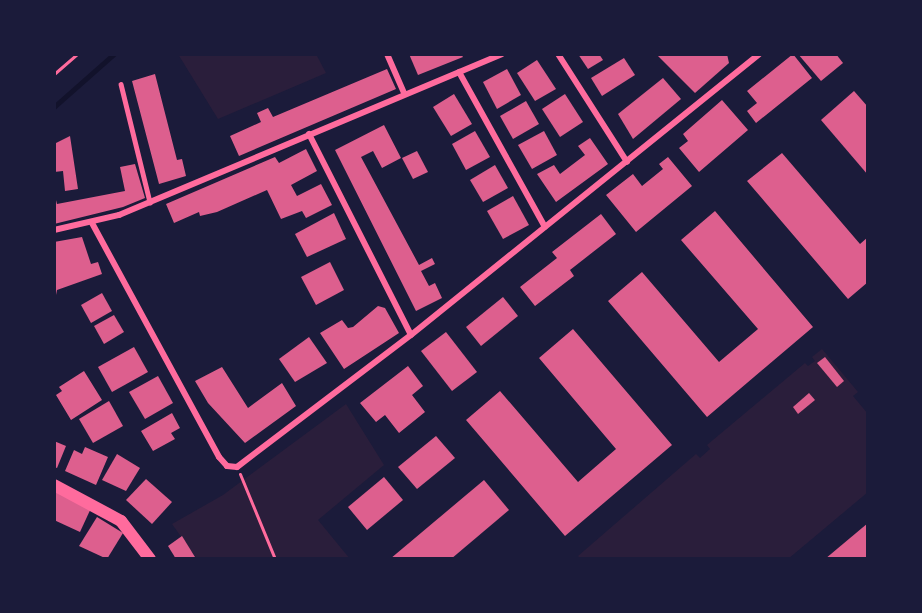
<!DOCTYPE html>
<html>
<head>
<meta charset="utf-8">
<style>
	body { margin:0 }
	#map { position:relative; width:922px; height:613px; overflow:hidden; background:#1b1b3a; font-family:Merriweather,serif }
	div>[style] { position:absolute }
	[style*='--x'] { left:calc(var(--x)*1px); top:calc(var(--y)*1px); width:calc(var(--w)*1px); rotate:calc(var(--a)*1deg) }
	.green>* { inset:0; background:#2a1e3b }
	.stream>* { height:4.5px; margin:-2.25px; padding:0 2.25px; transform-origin:2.25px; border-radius:2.25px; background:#12122b }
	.building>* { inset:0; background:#dd5f8e }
	.path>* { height:3px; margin:-1.5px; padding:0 1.5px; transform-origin:1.5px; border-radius:1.5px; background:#ff6b9d }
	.service>* { height:4.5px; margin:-2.25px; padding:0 2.25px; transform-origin:2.25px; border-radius:2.25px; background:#ff6b9d }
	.minor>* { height:6px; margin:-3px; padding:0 3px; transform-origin:3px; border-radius:3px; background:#ff6b9d }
	.secondary>* { height:12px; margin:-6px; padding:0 6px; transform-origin:6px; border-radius:6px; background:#ff6b9d }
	span { translate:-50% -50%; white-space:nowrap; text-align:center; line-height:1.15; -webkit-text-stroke:5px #1b1b3a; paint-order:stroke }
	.frame { position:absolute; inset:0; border:56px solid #1b1b3a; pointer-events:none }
</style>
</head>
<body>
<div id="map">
	<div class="green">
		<i style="clip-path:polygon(178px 54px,316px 54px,326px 73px,218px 119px)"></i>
		<i style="clip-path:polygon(822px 349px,858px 392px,853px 396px,868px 414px,868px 492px,788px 559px,581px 559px,578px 556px,696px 454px,700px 458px,710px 449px,707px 445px,805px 363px,808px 366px,815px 361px,812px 357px)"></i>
		<i style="clip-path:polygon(346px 404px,384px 465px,318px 520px,350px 559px,197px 559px,172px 524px,223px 495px)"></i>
	</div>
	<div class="stream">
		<i style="--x:54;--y:107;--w:80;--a:-41.5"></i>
	</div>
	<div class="building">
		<i style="clip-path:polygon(409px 54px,461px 54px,463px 57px,418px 75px)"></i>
		<i style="clip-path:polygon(578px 54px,599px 54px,603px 60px,588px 69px)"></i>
		<i style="clip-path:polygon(656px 54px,727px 54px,729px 63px,695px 93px)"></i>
		<i style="clip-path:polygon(793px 54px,812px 78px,756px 123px,747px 111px,757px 103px,747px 91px)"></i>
		<i style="clip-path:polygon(798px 54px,836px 54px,843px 63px,821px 81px)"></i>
		<i style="clip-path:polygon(624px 58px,635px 75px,602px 96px,591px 78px)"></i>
		<i style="clip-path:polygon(537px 60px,556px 89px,535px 101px,517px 73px)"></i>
		<i style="clip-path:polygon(387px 69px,396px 89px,239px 156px,230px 136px,261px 122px,257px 113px,268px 108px,273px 117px)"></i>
		<i style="clip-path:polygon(507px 69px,521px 95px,497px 109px,483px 82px)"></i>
		<i style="clip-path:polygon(155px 74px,177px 160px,182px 159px,186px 176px,159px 184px,132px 81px)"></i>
		<i style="clip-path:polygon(663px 78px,681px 99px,633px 139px,618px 114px)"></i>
		<i style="clip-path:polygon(854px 91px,868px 107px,868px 175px,821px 120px)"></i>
		<i style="clip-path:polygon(454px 94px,472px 124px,451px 136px,433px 107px)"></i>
		<i style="clip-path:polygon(565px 94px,583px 122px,560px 137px,542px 109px)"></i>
		<i style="clip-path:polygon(722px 100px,748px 130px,699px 172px,679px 148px,688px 141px,683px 134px)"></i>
		<i style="clip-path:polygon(526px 101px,539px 124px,513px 139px,500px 116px)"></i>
		<i style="clip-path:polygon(384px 125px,401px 158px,382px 168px,373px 151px,361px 157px,419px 265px,432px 258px,435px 264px,421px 271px,429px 286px,435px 283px,442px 298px,416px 311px,335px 150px)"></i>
		<i style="clip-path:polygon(475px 131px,490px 157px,466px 170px,452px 144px)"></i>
		<i style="clip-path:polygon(544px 131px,557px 155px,532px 169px,518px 145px)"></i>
		<i style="clip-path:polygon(70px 136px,78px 189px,65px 191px,63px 171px,54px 172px,54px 144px)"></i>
		<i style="clip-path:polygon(590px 138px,608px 164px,556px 202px,537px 174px,554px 165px,560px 174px,585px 155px,578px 146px)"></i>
		<i style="clip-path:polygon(306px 149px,317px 171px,291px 185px,297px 196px,321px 184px,332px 205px,306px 218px,302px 211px,281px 219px,267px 190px,217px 212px,200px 216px,199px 212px,174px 223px,166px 204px,275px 157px,279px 163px)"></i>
		<i style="clip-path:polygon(417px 151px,428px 172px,413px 179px,402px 158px)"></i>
		<i style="clip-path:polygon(782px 153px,860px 244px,868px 237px,868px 282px,848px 299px,747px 181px)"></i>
		<i style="clip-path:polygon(668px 157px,692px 186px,636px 232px,606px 195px,633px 174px,642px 186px,663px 169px,659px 164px)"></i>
		<i style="clip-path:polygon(135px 164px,145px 198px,123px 207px,54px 224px,54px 192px,57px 204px,125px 191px,120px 167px)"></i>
		<i style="clip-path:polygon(495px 165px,508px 188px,483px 202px,470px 180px)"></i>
		<i style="clip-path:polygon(513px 196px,529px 225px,503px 239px,487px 211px)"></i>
		<i style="clip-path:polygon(715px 211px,813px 327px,707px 417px,608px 301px,642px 272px,719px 362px,758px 329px,681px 240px)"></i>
		<i style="clip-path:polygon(334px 213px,346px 239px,307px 257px,295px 234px)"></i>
		<i style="clip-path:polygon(601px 214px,616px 234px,570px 270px,574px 276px,535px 306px,520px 287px,557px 258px,552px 252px)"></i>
		<i style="clip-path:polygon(82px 237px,91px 264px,98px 262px,102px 274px,57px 290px,54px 305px,54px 242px)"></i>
		<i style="clip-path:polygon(330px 262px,344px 290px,316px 305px,301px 277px)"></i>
		<i style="clip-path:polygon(102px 293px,112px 311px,91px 323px,81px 305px)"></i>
		<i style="clip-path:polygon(503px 297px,518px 316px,481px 346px,466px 327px)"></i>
		<i style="clip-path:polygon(378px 306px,385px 308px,399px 333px,344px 369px,320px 333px,342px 320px,348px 328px,353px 327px)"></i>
		<i style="clip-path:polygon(114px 315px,124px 332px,104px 344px,94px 326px)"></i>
		<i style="clip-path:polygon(573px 329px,672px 445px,565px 536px,466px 420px,500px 391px,578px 482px,616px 449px,539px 358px)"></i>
		<i style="clip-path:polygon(446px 332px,477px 372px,452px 391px,421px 351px)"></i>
		<i style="clip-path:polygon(309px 337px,327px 363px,295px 382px,279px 359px)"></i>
		<i style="clip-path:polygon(134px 347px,148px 372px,112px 392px,98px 367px)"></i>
		<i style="clip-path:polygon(825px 357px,844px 381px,837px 387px,817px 363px)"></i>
		<i style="clip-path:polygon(408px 366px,423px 386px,412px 395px,425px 412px,399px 433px,385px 415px,376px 422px,360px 403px)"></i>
		<i style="clip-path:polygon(222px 367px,248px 408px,282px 383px,296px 406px,245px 443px,208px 403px,195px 381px)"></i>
		<i style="clip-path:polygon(84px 371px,102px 400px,71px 420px,56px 395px,62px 391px,59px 387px)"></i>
		<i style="clip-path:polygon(158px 376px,173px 403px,145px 419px,129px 392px)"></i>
		<i style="clip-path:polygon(809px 393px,815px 400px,798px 414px,793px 407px)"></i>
		<i style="clip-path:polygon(109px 401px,123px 426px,93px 443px,79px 419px)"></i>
		<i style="clip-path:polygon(172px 413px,180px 428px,171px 433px,175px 439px,153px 451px,141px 431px)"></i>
		<i style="clip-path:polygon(436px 436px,455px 458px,417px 489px,398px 467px)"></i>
		<i style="clip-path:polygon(54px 441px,66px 446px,57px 468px,54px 467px)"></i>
		<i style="clip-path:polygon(85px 447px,108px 457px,96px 485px,65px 471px,74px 450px,82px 454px)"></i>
		<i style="clip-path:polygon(117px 454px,140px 468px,126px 491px,102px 480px)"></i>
		<i style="clip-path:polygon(384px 477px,403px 500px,367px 530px,348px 507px)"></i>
		<i style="clip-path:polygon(146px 479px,172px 502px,152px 524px,126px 500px)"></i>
		<i style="clip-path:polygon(484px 480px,509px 510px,451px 559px,390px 559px)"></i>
		<i style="clip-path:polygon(54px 489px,92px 506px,80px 532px,54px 520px)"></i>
		<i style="clip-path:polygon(97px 517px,123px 533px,107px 559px,79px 546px)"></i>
		<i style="clip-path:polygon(868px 523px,868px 559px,825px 559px)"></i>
		<i style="clip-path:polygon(182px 536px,195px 557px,192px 559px,176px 559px,168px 546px)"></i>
	</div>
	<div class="path">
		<i style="--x:54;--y:74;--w:30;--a:-41"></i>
		<i style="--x:240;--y:474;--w:92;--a:67.6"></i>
	</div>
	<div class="service">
		<i style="--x:121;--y:84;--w:122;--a:76.2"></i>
	</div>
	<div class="minor">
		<i style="--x:387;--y:54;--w:43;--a:66.4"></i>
		<i style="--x:558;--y:54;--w:128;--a:57.4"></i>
		<i style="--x:459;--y:72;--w:177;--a:61"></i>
		<i style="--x:309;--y:134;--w:225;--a:63.1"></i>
		<i style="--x:92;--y:223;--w:266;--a:61.5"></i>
		<i style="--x:219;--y:457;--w:12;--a:48"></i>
		<i style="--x:227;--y:466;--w:10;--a:6"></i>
		<i style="--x:237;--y:467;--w:218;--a:-37.2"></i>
		<i style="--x:411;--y:335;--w:447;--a:-38.9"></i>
		<i style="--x:54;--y:230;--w:67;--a:-13"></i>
		<i style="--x:119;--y:215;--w:415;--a:-22.8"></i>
	</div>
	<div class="secondary">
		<i style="--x:54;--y:485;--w:76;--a:28.2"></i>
		<i style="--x:121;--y:521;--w:48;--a:52.7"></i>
	</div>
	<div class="frame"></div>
</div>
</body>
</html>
